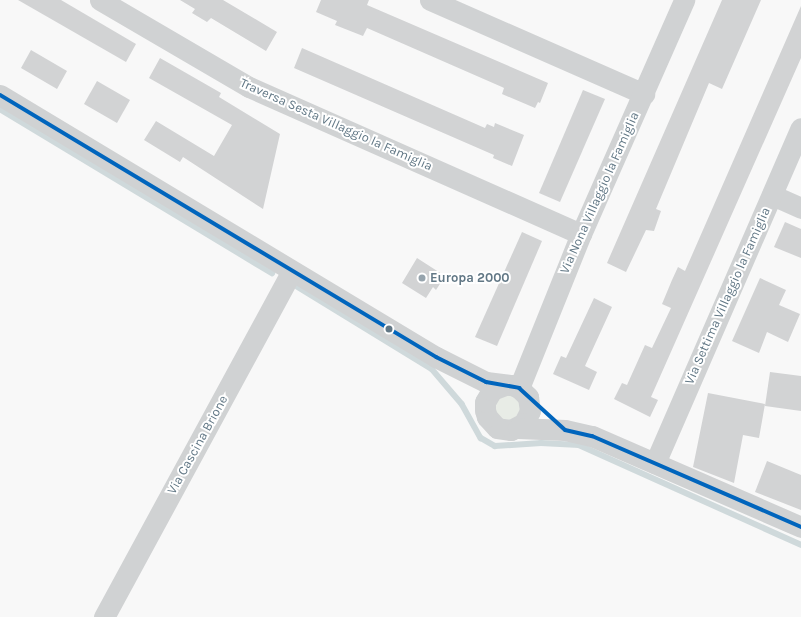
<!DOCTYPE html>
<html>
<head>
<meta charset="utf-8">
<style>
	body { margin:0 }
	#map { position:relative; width:801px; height:617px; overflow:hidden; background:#f8f8f8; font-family:Karla,sans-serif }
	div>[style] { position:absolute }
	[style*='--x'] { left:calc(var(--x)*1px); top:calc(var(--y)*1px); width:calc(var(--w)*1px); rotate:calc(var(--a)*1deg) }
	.green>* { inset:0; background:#e8ece6 }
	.round { border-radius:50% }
	.stream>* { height:5.5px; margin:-2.75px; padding:0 2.75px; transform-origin:2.75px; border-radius:2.75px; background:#cfd9db }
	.building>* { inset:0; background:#d2d3d4 }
	.street>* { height:21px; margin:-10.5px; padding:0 10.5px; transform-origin:10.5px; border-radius:10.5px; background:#d0d2d3 }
	.bus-1>* { height:4px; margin:-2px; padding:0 2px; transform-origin:2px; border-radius:2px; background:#0065bd }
	.dots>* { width:11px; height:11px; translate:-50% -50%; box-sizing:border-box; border:2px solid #fff; border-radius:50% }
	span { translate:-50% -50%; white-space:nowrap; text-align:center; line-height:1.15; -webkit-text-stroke:4px #fff; paint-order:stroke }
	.street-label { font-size:13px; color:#617785 }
	.poi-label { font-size:13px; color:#617785; font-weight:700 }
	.left { translate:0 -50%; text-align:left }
</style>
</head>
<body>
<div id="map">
	<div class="green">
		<i class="round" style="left:494px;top:394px;width:26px;height:26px"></i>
	</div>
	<div class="stream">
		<i style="--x:0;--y:109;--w:318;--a:31.1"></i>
		<i style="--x:298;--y:287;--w:157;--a:31.5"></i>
		<i style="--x:432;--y:369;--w:46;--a:49.4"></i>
		<i style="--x:462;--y:404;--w:39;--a:61"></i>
		<i style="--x:481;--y:438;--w:16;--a:30"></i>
		<i style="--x:495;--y:446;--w:46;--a:-3.7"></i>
		<i style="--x:541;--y:443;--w:38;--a:3"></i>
		<i style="--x:579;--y:445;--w:243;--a:24.2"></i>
	</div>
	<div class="building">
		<i style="clip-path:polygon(18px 0,61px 0,136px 44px,126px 62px)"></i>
		<i style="clip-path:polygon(180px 0,223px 0,277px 32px,266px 51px,211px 18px,207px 22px,192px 13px,195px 9px)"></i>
		<i style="clip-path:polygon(321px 0,369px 0,367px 5px,548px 83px,540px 103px,538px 102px,535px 108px,502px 94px,504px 88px,502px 87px,367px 28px,363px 36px,335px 25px,337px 21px,316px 12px)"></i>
		<i style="clip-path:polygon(722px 0,761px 0,722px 89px,709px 83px,656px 209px,661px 211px,654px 231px,646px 230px,626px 272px,607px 263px)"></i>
		<i style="clip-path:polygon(801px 6px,801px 58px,651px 397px,658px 400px,650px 417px,614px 399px,622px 383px,627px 385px,645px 345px,652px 348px,671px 308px,662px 304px,672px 280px,678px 267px,685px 271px)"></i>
		<i style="clip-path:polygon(302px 48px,485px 128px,487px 124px,494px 127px,495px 123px,524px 135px,512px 166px,493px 158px,494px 155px,294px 68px)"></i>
		<i style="clip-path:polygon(31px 50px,67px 71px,57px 89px,21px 68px)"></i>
		<i style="clip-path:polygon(160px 58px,221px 93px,219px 97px,280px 134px,263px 209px,183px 157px,180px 162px,144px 140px,156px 121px,214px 156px,232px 125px,149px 78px)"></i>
		<i style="clip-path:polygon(97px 81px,130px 100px,117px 123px,84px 104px)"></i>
		<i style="clip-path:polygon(583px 90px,605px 99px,560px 202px,539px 193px)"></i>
		<i style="clip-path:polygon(785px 222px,801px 229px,801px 258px,774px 247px)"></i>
		<i style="clip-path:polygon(522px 232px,542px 241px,497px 346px,475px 337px)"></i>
		<i style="clip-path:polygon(417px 258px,445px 276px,436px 290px,433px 287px,426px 298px,402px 283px)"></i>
		<i style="clip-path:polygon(760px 278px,786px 290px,779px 305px,800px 314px,788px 342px,767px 332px,759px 353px,732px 341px)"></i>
		<i style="clip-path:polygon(594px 298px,612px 307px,585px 366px,597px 372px,589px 390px,553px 374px,561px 356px,566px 358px)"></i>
		<i style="clip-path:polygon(770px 372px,801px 376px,801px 411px,765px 406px)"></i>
		<i style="clip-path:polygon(708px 393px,765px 404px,759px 438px,743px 435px,734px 483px,693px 467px)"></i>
		<i style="clip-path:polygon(767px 461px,801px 475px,801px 510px,755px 492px)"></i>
	</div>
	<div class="street">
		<i style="--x:100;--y:0;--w:173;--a:30.3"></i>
		<i style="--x:249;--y:87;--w:363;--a:23.9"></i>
		<i style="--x:430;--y:0;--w:234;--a:23.7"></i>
		<i style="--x:0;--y:95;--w:509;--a:31"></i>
		<i style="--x:436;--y:357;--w:56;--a:26.6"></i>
		<i style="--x:486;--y:382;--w:26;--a:7"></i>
		<i style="--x:512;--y:385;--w:8;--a:23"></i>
		<i style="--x:519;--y:388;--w:13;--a:45"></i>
		<i style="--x:528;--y:397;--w:14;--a:82"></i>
		<i style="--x:530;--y:411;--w:13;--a:117"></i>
		<i style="--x:524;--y:423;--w:15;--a:152"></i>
		<i style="--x:511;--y:430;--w:14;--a:-172"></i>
		<i style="--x:497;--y:428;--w:15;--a:-132"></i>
		<i style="--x:487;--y:417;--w:7;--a:-106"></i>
		<i style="--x:485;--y:410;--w:8;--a:-90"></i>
		<i style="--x:485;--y:402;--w:14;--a:-60"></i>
		<i style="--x:492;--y:390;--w:14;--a:-21"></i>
		<i style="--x:772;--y:195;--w:32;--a:24"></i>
		<i style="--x:519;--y:388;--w:166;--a:-68.1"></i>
		<i style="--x:581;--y:234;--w:256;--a:-66.2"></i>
		<i style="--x:518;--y:428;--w:47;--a:2.4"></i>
		<i style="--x:565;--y:430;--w:28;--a:13"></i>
		<i style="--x:592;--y:436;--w:228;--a:23.5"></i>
		<i style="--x:655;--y:463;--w:365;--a:-66.5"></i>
		<i style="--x:104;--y:617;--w:392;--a:-61.5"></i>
	</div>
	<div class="bus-1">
		<i style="--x:0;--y:95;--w:509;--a:31"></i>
		<i style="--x:436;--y:357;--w:56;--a:26.6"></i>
		<i style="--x:486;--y:382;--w:34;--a:10"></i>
		<i style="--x:519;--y:388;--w:62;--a:42.4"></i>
		<i style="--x:565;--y:430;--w:28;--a:13"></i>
		<i style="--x:592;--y:436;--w:228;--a:23.5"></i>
	</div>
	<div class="dots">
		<i style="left:422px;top:278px;background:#96a4ad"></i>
		<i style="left:389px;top:329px;background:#617785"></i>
	</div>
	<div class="street-label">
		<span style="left:336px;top:125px;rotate:24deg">Traversa Sesta Villaggio la Famiglia</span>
		<span style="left:600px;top:193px;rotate:-66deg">Via Nona Villaggio la Famiglia</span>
		<span style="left:728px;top:296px;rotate:-66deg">Via Settima Villaggio la Famiglia</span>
		<span style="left:198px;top:445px;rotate:-61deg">Via Cascina Brione</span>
	</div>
	<div class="poi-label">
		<span class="left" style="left:430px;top:278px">Europa 2000</span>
	</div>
</div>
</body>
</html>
